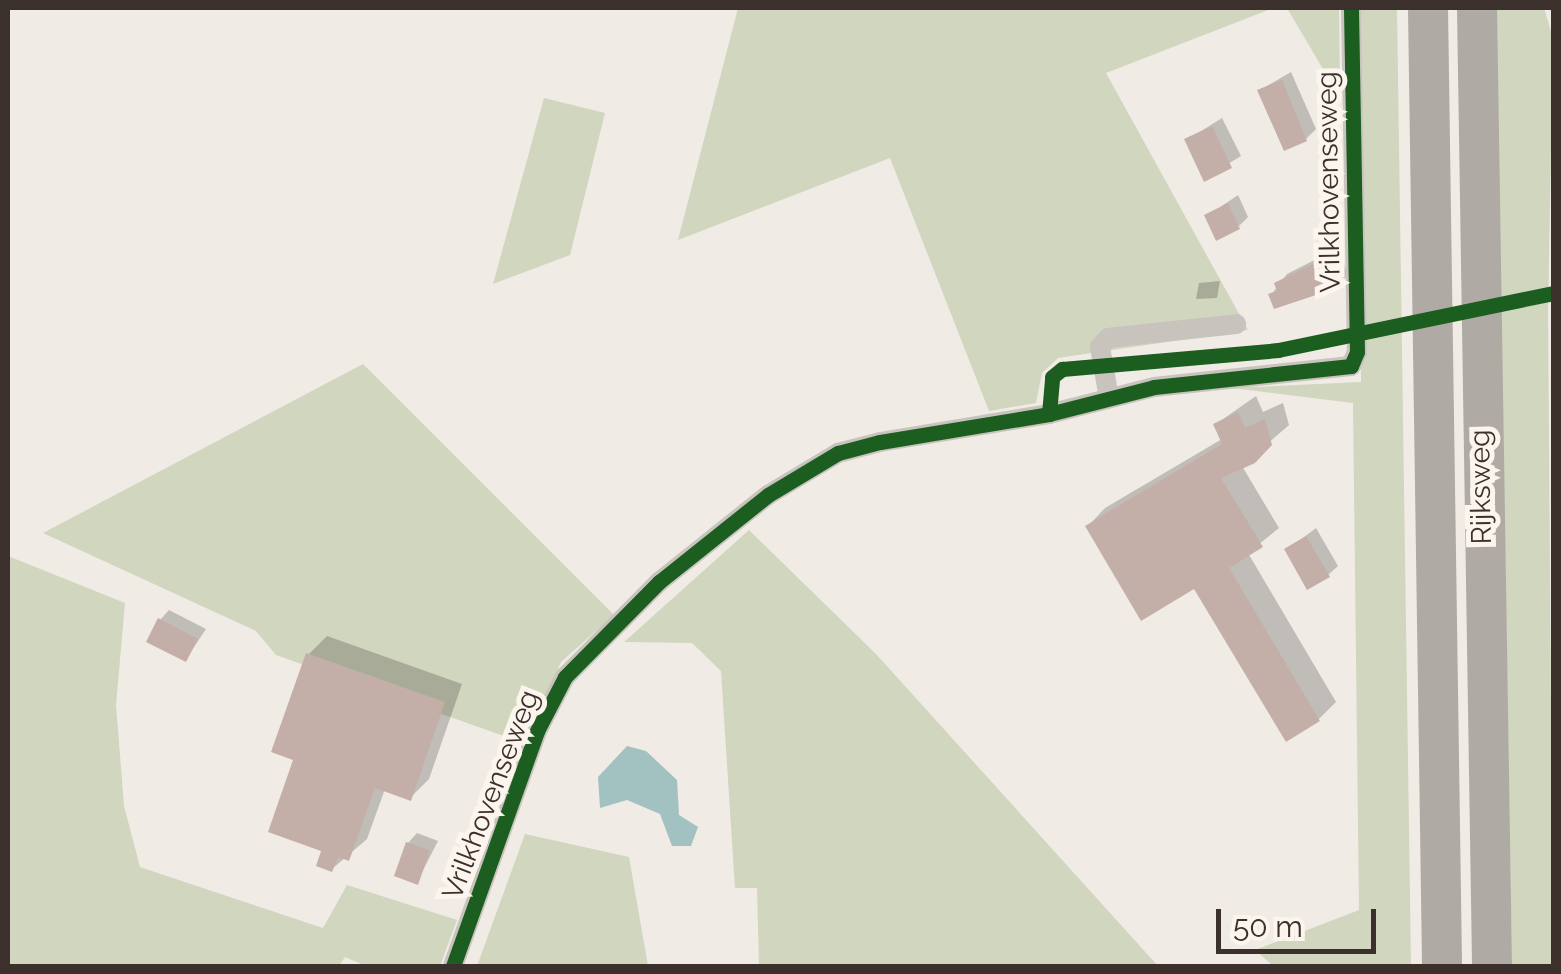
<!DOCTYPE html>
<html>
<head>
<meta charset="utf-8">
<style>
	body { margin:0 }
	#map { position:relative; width:1561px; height:974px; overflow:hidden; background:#f0ebe5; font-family:Raleway,sans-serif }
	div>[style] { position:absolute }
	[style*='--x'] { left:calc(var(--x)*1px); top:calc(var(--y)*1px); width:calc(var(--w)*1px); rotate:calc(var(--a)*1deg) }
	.green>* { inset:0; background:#d1d6bf }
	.water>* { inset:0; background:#a1c2c1 }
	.shadow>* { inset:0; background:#0003 }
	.building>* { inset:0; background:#c3afa7 }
	.minor>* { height:20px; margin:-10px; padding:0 10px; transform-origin:10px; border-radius:10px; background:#c9c3be }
	.motorway>* { height:40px; margin:-20px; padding:0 20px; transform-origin:20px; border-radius:20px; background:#afaaa4 }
	.cycleway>* { height:15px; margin:-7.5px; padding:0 7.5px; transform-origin:7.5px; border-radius:7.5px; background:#1b5e20 }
	span { translate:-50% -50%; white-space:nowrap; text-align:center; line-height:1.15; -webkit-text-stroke:10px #fbf5ee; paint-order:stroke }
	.street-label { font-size:28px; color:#3b302b }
	.frame { position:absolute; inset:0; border:10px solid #3b302b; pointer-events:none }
	.scale { position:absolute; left:1216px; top:909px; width:160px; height:45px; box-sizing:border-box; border:5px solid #3b302b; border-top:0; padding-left:12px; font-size:30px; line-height:35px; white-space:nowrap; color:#3b302b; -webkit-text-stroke:8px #fbf5ee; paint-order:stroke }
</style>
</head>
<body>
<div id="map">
	<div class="green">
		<i style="clip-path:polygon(738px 8px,1273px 8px,1106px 73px,1248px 330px,1058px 358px,1042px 373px,1036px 403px,989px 411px,890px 158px,678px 240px)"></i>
		<i style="clip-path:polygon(1287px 8px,1339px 8px,1340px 98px)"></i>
		<i style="clip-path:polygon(1361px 8px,1397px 8px,1411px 966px,1273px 966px,1255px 950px,1359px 910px,1353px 403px,1232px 388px,1361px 382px)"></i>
		<i style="clip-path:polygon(1496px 8px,1544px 8px,1553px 38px,1548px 313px,1553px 966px,1512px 966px)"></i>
		<i style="clip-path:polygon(544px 98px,605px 113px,570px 255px,493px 284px)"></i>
		<i style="clip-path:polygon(363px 364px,614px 615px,561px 662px,526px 744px,276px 655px,256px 631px,43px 533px)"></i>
		<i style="clip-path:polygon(749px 530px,876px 654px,1158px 966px,759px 966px,757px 888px,735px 888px,721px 671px,692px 643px,624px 642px)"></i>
		<i style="clip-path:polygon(8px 556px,125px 603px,116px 705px,124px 806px,140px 867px,323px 928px,347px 885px,457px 920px,440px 966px,366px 966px,345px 957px,339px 966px,8px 966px)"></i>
		<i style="clip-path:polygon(525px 834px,629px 857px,648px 966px,477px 966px)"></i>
	</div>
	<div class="water">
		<i style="clip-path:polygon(627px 746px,646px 751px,677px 780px,679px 815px,698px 827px,691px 846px,672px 846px,660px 814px,627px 800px,600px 808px,598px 777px)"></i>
	</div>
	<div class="shadow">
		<i style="clip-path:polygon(1291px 72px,1316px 129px,1306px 139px,1260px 90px)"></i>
		<i style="clip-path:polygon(1222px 118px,1241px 156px,1205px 178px,1187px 140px)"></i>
		<i style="clip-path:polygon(1238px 195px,1248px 217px,1239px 226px,1207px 216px)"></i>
		<i style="clip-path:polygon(1338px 248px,1348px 275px,1339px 285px,1271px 295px,1287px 274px)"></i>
		<i style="clip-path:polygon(1220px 281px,1217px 298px,1196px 299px,1199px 283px)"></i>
		<i style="clip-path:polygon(1256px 396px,1263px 412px,1283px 403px,1289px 425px,1242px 466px,1279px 528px,1248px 553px,1336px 702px,1319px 719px,1195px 586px,1088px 526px,1105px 508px,1222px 439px,1216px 424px)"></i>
		<i style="clip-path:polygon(1316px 528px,1338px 566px,1328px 575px,1287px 550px)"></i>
		<i style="clip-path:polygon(169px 610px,206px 629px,186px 659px,160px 620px)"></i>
		<i style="clip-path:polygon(327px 636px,462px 684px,429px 779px,410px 798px,385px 789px,367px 839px,332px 869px,297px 758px,308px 655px)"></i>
		<i style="clip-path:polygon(417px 833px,438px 841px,417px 882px,408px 843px)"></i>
	</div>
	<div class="building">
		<i style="clip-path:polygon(1282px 80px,1307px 141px,1284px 151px,1257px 90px)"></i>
		<i style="clip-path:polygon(1212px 126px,1232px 168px,1204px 182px,1184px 139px)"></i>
		<i style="clip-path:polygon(1228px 203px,1240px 229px,1216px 241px,1204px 215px)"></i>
		<i style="clip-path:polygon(1329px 256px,1340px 287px,1274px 309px,1268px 294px,1277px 291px,1274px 283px)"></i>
		<i style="clip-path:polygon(1238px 412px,1245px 428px,1265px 419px,1272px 445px,1255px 463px,1221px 478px,1263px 547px,1229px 568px,1320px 721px,1286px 742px,1194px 589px,1141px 621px,1085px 526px,1222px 444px,1213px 424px)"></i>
		<i style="clip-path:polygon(1306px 536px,1330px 577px,1307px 590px,1284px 549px)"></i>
		<i style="clip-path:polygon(158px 618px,198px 639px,186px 662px,146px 642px)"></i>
		<i style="clip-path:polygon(306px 653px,445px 702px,411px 801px,375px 788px,349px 861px,338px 857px,332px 872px,316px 866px,321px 851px,268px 832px,293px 760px,271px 752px)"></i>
		<i style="clip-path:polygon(406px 842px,430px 850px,418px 885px,394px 876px)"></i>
	</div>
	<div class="minor">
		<i style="--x:1109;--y:398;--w:52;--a:-100"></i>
		<i style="--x:1100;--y:347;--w:12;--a:-48"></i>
		<i style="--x:1108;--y:338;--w:129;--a:-6.2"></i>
		<i style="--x:453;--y:966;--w:250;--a:-70.3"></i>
		<i style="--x:537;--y:731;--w:61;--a:-62.6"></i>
		<i style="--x:565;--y:677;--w:134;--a:-45.3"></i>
		<i style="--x:659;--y:582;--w:139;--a:-38.6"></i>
		<i style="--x:768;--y:495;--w:82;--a:-31"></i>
		<i style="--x:838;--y:453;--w:43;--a:-14.7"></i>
		<i style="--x:880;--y:442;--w:171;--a:-9.4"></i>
		<i style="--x:1049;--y:414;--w:108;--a:-14.4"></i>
		<i style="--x:1154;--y:387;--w:198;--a:-6.1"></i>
		<i style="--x:1351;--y:366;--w:15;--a:-67"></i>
		<i style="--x:1357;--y:352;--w:344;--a:-91"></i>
	</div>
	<div class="motorway">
		<i style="--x:1428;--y:8;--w:958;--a:89.16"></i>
		<i style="--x:1477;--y:8;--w:958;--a:89.1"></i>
	</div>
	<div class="cycleway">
		<i style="--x:1049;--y:414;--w:37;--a:-85"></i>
		<i style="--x:1052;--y:377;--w:13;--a:-39"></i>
		<i style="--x:1062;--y:369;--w:217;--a:-5"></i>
		<i style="--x:1278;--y:350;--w:282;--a:-11.7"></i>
		<i style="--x:453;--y:966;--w:250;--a:-70.3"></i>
		<i style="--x:537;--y:731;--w:61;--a:-62.6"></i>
		<i style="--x:565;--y:677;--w:134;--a:-45.3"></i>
		<i style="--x:659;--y:582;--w:139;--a:-38.6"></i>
		<i style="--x:768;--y:495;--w:82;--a:-31"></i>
		<i style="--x:838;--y:453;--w:43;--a:-14.7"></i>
		<i style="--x:880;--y:442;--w:171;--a:-9.4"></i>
		<i style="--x:1049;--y:414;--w:108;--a:-14.4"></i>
		<i style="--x:1154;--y:387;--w:198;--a:-6.1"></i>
		<i style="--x:1351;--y:366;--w:15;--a:-67"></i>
		<i style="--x:1357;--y:352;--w:344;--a:-91"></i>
	</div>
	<div class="street-label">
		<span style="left:1329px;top:182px;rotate:-91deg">Vrilkhovenseweg</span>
		<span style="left:1481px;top:487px;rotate:-91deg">Rijksweg</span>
		<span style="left:491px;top:795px;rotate:-69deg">Vrilkhovenseweg</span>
	</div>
	<div class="frame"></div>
	<div class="scale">50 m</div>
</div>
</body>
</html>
